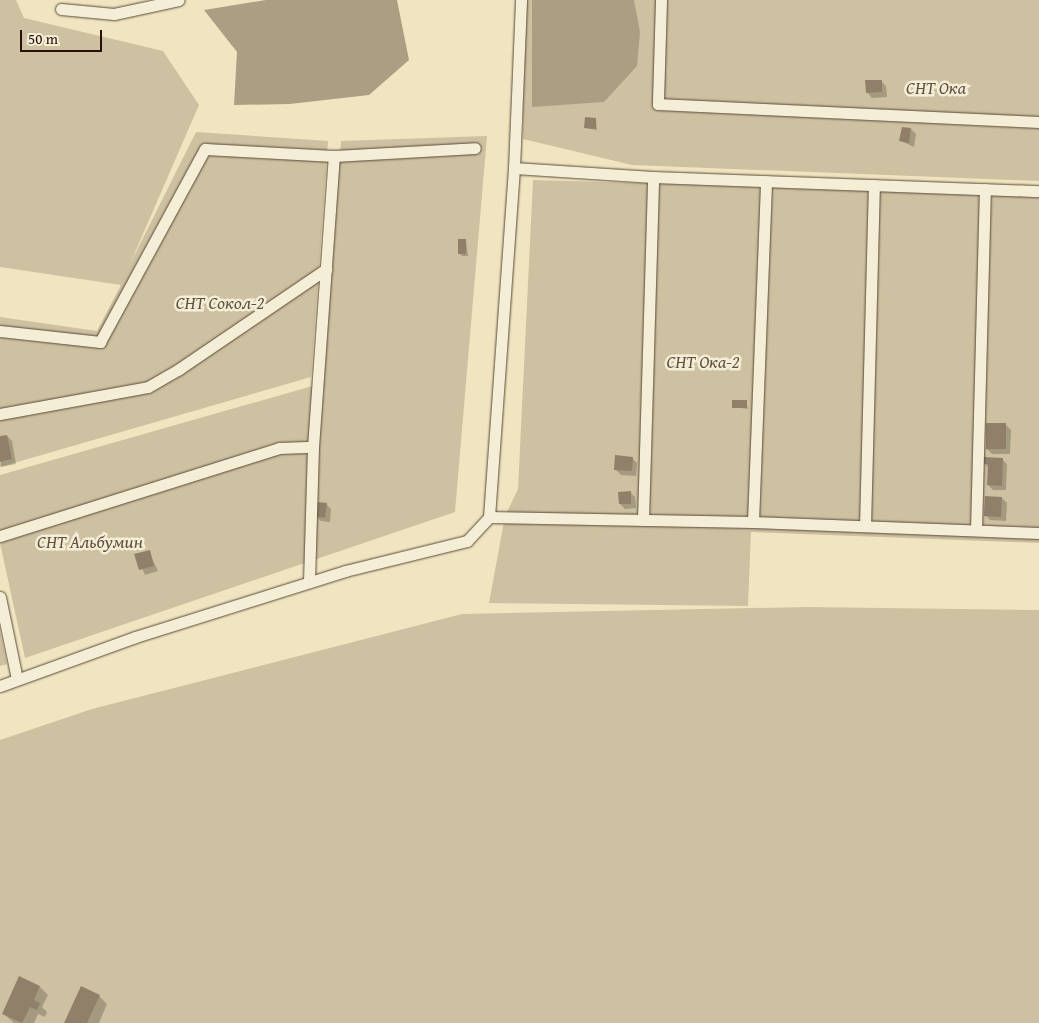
<!DOCTYPE html>
<html>
<head>
<meta charset="utf-8">
<style>
	body { margin:0 }
	#map { position:relative; width:1039px; height:1023px; overflow:hidden; background:#f0e5c0; font-family:"Gentium Book Plus",serif }
	div>[style] { position:absolute }
	[style*='--x'] { left:calc(var(--x)*1px); top:calc(var(--y)*1px); width:calc(var(--w)*1px); rotate:calc(var(--a)*1deg) }
	.green>* { inset:0; background:#cec1a1 }
	.water>* { inset:0; background:#ac9e83 }
	.shadow>* { inset:0; background:#0003 }
	.building>* { inset:0; background:#90806a }
	.roads { filter:drop-shadow(0 0 1px #594839) drop-shadow(0 0 1px #594839) }
	.minor>* { height:11px; margin:-5.5px; padding:0 5.5px; transform-origin:5.5px; border-radius:5.5px; background:#f5eed6 }
	span { translate:-50% -50%; white-space:nowrap; text-align:center; line-height:1.15; -webkit-text-stroke:5px #f5eed6; paint-order:stroke }
	.park-label { font-size:18px; color:#615040; font-style:italic }
	.scale { position:absolute; left:20px; top:30px; width:82px; height:22px; box-sizing:border-box; border:2px solid #27130c; border-top:0; padding-left:6px; font-size:15px; line-height:18px; white-space:nowrap; color:#27130c; -webkit-text-stroke:4px #f5eed6; paint-order:stroke }
</style>
</head>
<body>
<div id="map">
	<div class="green">
		<i style="clip-path:polygon(0 0,16px 0,24px 18px,163px 51px,199px 105px,130px 264px,196px 132px,328px 141px,311px 377px,0 467px,0 317px,97px 331px,121px 285px,0 267px)"></i>
		<i style="clip-path:polygon(524px 0,1039px 0,1039px 181px,632px 165px,523px 139px)"></i>
		<i style="clip-path:polygon(487px 136px,455px 512px,25px 658px,0 543px,0 475px,323px 383px,341px 141px)"></i>
		<i style="clip-path:polygon(533px 180px,1039px 194px,1039px 543px,751px 532px,748px 606px,489px 603px,505px 516px,518px 489px)"></i>
		<i style="clip-path:polygon(806px 607px,1039px 610px,1039px 1023px,0 1023px,0 740px,92px 709px,462px 614px)"></i>
		<i style="clip-path:polygon(0 631px,7px 664px,0 666px)"></i>
	</div>
	<div class="water">
		<i style="clip-path:polygon(266px 0,397px 0,409px 60px,369px 95px,290px 104px,234px 105px,237px 52px,204px 10px)"></i>
		<i style="clip-path:polygon(532px 0,634px 0,640px 32px,637px 66px,604px 102px,532px 107px)"></i>
	</div>
	<div class="shadow">
		<i style="clip-path:polygon(881px 81px,886px 86px,887px 97px,872px 98px,867px 92px)"></i>
		<i style="clip-path:polygon(596px 119px,597px 130px,585px 128px)"></i>
		<i style="clip-path:polygon(911px 129px,916px 134px,914px 147px,901px 141px)"></i>
		<i style="clip-path:polygon(466px 240px,468px 256px,462px 256px,460px 254px)"></i>
		<i style="clip-path:polygon(746px 401px,748px 409px,733px 407px)"></i>
		<i style="clip-path:polygon(1006px 425px,1011px 430px,1010px 454px,992px 454px,987px 449px)"></i>
		<i style="clip-path:polygon(7px 436px,12px 441px,16px 464px,1px 467px,0 442px)"></i>
		<i style="clip-path:polygon(632px 458px,637px 463px,636px 476px,621px 475px,616px 470px)"></i>
		<i style="clip-path:polygon(1002px 459px,1007px 464px,1006px 490px,993px 490px,988px 485px,989px 468px,984px 463px)"></i>
		<i style="clip-path:polygon(630px 492px,635px 497px,636px 508px,625px 509px,620px 504px)"></i>
		<i style="clip-path:polygon(1002px 498px,1007px 503px,1006px 521px,990px 520px,985px 515px)"></i>
		<i style="clip-path:polygon(326px 504px,331px 509px,330px 522px,321px 521px,315px 516px)"></i>
		<i style="clip-path:polygon(149px 552px,158px 571px,145px 575px,136px 555px)"></i>
		<i style="clip-path:polygon(20px 978px,40px 987px,48px 995px,42px 1007px,47px 1012px,45px 1017px,38px 1014px,34px 1023px,14px 1023px,4px 1014px)"></i>
		<i style="clip-path:polygon(99px 996px,107px 1004px,99px 1023px,65px 1023px)"></i>
	</div>
	<div class="building">
		<i style="clip-path:polygon(865px 80px,882px 80px,882px 92px,866px 93px)"></i>
		<i style="clip-path:polygon(585px 117px,596px 118px,596px 129px,584px 128px)"></i>
		<i style="clip-path:polygon(902px 127px,911px 128px,909px 143px,899px 141px)"></i>
		<i style="clip-path:polygon(458px 239px,466px 239px,466px 254px,458px 254px)"></i>
		<i style="clip-path:polygon(732px 400px,747px 400px,747px 408px,732px 408px)"></i>
		<i style="clip-path:polygon(986px 423px,1006px 423px,1006px 449px,986px 449px)"></i>
		<i style="clip-path:polygon(7px 435px,12px 459px,0 462px,0 436px)"></i>
		<i style="clip-path:polygon(615px 455px,633px 457px,632px 471px,614px 470px)"></i>
		<i style="clip-path:polygon(983px 457px,1003px 458px,1002px 486px,987px 485px,988px 464px,982px 464px)"></i>
		<i style="clip-path:polygon(631px 491px,631px 504px,619px 504px,618px 492px)"></i>
		<i style="clip-path:polygon(985px 496px,1002px 497px,1001px 517px,984px 516px)"></i>
		<i style="clip-path:polygon(316px 502px,327px 503px,325px 518px,314px 516px)"></i>
		<i style="clip-path:polygon(150px 550px,154px 566px,139px 570px,134px 554px)"></i>
		<i style="clip-path:polygon(19px 976px,40px 986px,34px 1000px,40px 1003px,37px 1010px,30px 1007px,22px 1023px,2px 1014px)"></i>
		<i style="clip-path:polygon(81px 986px,100px 995px,87px 1023px,64px 1023px)"></i>
	</div>
	<div class="roads">
		<div class="minor">
			<i style="--x:661;--y:0;--w:104;--a:91.7"></i>
			<i style="--x:658;--y:104;--w:381;--a:2.7"></i>
			<i style="--x:61;--y:9;--w:53;--a:5.4"></i>
			<i style="--x:114;--y:14;--w:66;--a:-12.2"></i>
			<i style="--x:514;--y:168;--w:139;--a:3.7"></i>
			<i style="--x:653;--y:177;--w:386;--a:2.1"></i>
			<i style="--x:0;--y:331;--w:101;--a:6.3"></i>
			<i style="--x:100;--y:342;--w:220;--a:-61.5"></i>
			<i style="--x:205;--y:149;--w:129;--a:3.1"></i>
			<i style="--x:334;--y:156;--w:141;--a:-3.2"></i>
			<i style="--x:0;--y:414;--w:150;--a:-10.3"></i>
			<i style="--x:148;--y:387;--w:36;--a:-30"></i>
			<i style="--x:179;--y:369;--w:178;--a:-34.2"></i>
			<i style="--x:489;--y:517;--w:264;--a:1.1"></i>
			<i style="--x:753;--y:522;--w:286;--a:2.2"></i>
			<i style="--x:643;--y:520;--w:343;--a:-88.3"></i>
			<i style="--x:753;--y:522;--w:341;--a:-87.8"></i>
			<i style="--x:865;--y:526;--w:341;--a:-88.5"></i>
			<i style="--x:976;--y:530;--w:341;--a:-88.5"></i>
			<i style="--x:0;--y:536;--w:293;--a:-17.5"></i>
			<i style="--x:279;--y:448;--w:34;--a:-2"></i>
			<i style="--x:309;--y:582;--w:135;--a:-88.3"></i>
			<i style="--x:313;--y:447;--w:292;--a:-85.9"></i>
			<i style="--x:0;--y:597;--w:84;--a:78.3"></i>
			<i style="--x:0;--y:686;--w:144;--a:-19.9"></i>
			<i style="--x:135;--y:637;--w:220;--a:-17.4"></i>
			<i style="--x:345;--y:571;--w:126;--a:-13.8"></i>
			<i style="--x:467;--y:541;--w:33;--a:-47"></i>
			<i style="--x:489;--y:517;--w:350;--a:-85.9"></i>
			<i style="--x:514;--y:168;--w:168;--a:-87.6"></i>
		</div>
	</div>
	<div class="park-label">
		<span style="left:936px;top:88px">СНТ Ока</span>
		<span style="left:220px;top:303px">СНТ Сокол-2</span>
		<span style="left:703px;top:362px">СНТ Ока-2</span>
		<span style="left:90px;top:542px">СНТ Альбумин</span>
	</div>
	<div class="scale">50 m</div>
</div>
</body>
</html>
